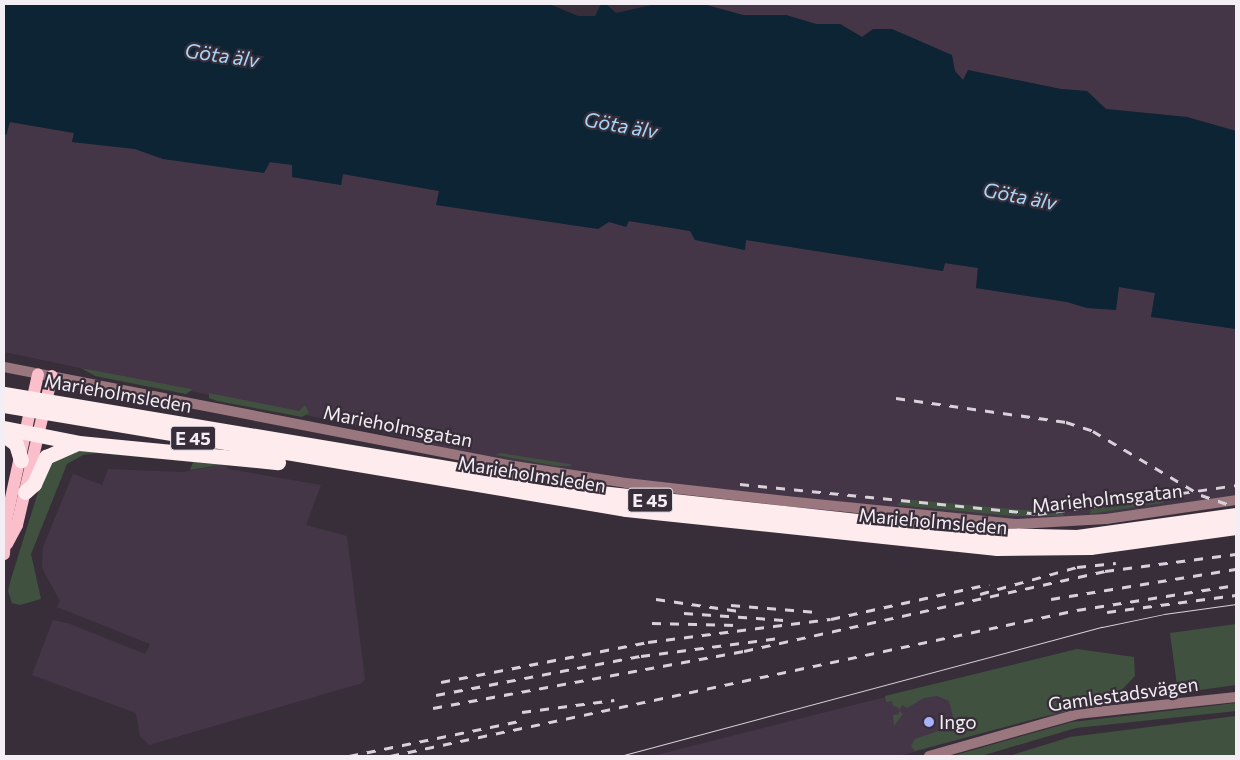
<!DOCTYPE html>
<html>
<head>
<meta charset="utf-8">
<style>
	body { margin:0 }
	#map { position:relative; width:1240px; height:760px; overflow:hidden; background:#382e3a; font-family:Commissioner,sans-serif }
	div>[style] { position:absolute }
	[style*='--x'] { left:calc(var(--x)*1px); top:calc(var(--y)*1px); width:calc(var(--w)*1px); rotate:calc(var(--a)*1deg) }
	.built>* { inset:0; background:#443647 }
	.green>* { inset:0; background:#405140 }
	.water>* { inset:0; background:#0d2434 }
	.minor>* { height:10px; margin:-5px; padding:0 5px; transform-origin:5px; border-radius:5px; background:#9a767e }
	.major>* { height:12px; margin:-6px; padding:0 6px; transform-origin:6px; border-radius:6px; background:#fabfcb }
	.highway>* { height:15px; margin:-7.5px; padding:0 7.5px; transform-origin:7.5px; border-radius:7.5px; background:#fdebee }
	.tram>* { height:1px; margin:-0.5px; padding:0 0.5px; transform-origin:0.5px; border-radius:0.5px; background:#d8d1d9 }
	.rail>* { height:2.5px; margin-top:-1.25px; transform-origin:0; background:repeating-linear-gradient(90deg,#d8d1d9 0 9px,transparent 0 18px) }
	.dots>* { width:14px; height:14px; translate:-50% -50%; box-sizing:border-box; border:2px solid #382e3a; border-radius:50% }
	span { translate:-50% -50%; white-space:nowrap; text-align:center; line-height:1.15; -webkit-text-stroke:4.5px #382e3a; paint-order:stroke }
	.shield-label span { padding:1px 4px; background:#382e3a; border:1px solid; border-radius:4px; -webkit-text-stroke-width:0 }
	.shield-label { font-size:18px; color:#f3edf4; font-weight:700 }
	.street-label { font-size:19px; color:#f3edf4 }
	.poi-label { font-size:19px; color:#f3edf4 }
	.left { translate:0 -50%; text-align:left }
	.water-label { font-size:20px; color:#a6d7fb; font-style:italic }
	.frame { position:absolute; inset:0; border:5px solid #f3edf4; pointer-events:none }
</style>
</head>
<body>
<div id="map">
	<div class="built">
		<i style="clip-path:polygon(703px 4px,1236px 4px,1236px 131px,1187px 117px,1106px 109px,1087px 91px,1061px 89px,968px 71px,964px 81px,955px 71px,862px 37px,840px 24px,816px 24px,786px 15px,743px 15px)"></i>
		<i style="clip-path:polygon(9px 122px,74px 133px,72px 142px,135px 149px,163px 159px,203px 163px,270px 162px,293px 165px,292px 177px,341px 185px,343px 174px,439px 191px,437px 205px,628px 221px,691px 231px,745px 250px,746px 240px,943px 271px,945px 263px,978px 268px,976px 288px,1067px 302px,1087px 308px,1119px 287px,1155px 293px,1151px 316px,1236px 329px,1236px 498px,1106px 517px,1018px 521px,626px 481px,483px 457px,334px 421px,4px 352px,4px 134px,7px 134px)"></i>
		<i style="clip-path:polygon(225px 464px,228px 469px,321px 485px,306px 525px,347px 536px,365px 679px,362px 683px,149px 745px,140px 736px,136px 713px,32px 675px,53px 620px,70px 624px,145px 654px,150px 644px,57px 607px,60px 601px,42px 568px,43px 547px,73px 474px,102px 485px,108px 469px,183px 472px)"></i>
		<i style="clip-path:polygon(949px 681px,964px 738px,900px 756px,652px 756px)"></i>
	</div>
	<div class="green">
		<i style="clip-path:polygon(81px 368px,191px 389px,192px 390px,186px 394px,95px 376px)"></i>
		<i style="clip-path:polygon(209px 393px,299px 411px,305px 405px,309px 413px,302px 417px,217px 401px,209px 398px)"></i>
		<i style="clip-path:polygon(78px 449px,225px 464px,190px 470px,193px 462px,96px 453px,83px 455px,67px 464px,31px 554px,41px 599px,20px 605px,12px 603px,8px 591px,11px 579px,44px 473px,51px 464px)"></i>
		<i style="clip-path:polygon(500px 453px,570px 464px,572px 466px,556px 466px,496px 455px)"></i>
		<i style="clip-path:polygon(1166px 494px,1163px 503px,1090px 514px,1091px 506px)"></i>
		<i style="clip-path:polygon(903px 499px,1024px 510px,1061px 510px,1064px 516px,1013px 516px,897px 505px)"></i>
		<i style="clip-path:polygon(1236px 624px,1236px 685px,1178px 693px,1170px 633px)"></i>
		<i style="clip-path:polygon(1077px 649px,1134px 657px,1135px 676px,1109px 703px,1108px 697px,1104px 698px,1106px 703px,1042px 717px,915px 751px,911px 746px,915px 739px,955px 725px,949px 701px,937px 696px,924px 698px,907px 708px,902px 705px,899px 711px,903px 714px,894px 726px,893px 715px,899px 714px,899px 708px,893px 706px,892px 701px,886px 702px,885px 696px)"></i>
		<i style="clip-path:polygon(1236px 703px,1236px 711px,1076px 728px,981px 756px,952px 756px,1072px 722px)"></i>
		<i style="clip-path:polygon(1236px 716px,1236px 756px,1009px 756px,1070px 737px)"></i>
	</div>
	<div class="water">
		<i style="clip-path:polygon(4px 4px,549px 4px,578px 16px,595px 16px,601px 4px,606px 4px,616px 13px,656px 4px,703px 4px,743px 15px,786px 15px,816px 24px,840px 24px,862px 37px,873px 29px,892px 29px,952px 55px,955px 71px,963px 80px,968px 70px,1061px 89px,1087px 91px,1106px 109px,1187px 117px,1236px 131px,1236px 329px,1151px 317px,1155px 293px,1119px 287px,1116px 310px,1087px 308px,1067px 302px,976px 288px,978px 268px,945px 263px,943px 271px,746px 240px,745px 250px,695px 240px,690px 231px,629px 221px,626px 227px,609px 222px,598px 229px,436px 205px,439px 191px,343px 174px,341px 185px,292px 177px,292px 165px,270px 162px,264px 173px,163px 159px,135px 149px,72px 142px,74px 133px,10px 122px,6px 135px,4px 134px)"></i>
	</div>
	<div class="minor">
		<i style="--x:4;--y:367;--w:520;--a:10.99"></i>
		<i style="--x:514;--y:466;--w:113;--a:8.6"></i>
		<i style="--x:626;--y:483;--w:161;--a:6.4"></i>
		<i style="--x:786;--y:501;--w:233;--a:5.7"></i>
		<i style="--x:1018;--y:524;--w:88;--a:-3.3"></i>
		<i style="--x:1106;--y:519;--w:131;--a:-8.3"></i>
		<i style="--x:929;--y:756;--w:154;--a:-15.8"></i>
		<i style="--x:1077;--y:714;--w:160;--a:-6.1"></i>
	</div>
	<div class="major">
		<i style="--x:7;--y:544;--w:21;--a:-62"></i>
		<i style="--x:17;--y:525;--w:153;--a:-76.8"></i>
		<i style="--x:4;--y:554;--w:33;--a:-87"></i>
		<i style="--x:6;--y:521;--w:150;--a:-77.7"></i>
	</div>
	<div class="highway">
		<i style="--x:4;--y:394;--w:595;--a:9.48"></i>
		<i style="--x:591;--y:492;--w:399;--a:6.2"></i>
		<i style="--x:988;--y:535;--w:89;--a:1.3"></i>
		<i style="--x:1077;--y:537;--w:161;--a:-7.9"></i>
		<i style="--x:4;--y:405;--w:631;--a:9.49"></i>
		<i style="--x:626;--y:509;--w:373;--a:6"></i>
		<i style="--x:997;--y:548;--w:93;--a:-0.6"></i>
		<i style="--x:1090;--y:547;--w:147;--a:-7.8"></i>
		<i style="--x:4;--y:428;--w:76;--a:11.3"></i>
		<i style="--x:79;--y:443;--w:200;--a:5.5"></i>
		<i style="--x:4;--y:435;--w:15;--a:37"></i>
		<i style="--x:16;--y:444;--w:17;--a:73"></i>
		<i style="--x:25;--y:492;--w:12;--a:-42"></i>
		<i style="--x:34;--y:484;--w:30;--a:-66"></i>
		<i style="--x:46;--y:457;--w:34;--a:-24"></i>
	</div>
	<div class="tram">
		<i style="--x:620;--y:756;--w:499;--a:-15"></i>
		<i style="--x:1102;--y:627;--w:63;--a:-11.8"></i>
		<i style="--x:1164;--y:614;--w:73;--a:-7.9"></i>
	</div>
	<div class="rail">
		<i style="--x:896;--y:398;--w:172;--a:8"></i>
		<i style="--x:1066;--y:422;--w:28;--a:18"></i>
		<i style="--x:1093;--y:431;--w:126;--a:30.7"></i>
		<i style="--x:1201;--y:495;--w:37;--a:19"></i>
		<i style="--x:740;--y:484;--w:300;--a:5.7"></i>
		<i style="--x:1038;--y:514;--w:200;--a:-8.3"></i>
		<i style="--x:980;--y:594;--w:101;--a:-15.6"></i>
		<i style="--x:1077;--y:567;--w:39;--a:-6"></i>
		<i style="--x:656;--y:599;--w:84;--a:8.2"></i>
		<i style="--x:1051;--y:599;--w:187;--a:-9.2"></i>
		<i style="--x:731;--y:605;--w:86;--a:4.7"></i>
		<i style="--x:1107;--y:612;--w:130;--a:-7.5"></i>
		<i style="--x:684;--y:613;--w:100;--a:4"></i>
		<i style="--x:652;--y:623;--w:85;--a:1.3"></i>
		<i style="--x:441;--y:682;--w:211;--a:-10.9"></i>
		<i style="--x:648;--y:642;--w:184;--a:-7.2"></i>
		<i style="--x:831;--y:619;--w:162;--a:-12.5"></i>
		<i style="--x:436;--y:695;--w:209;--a:-10.8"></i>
		<i style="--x:641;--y:656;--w:139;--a:-7.4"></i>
		<i style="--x:433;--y:708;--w:316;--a:-10.4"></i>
		<i style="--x:744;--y:651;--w:370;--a:-12.5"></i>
		<i style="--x:1105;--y:571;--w:132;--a:-7.4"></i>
		<i style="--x:522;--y:712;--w:93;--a:-7.4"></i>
		<i style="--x:349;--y:756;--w:175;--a:-11.6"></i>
		<i style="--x:390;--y:756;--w:702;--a:-12"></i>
		<i style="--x:1077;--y:610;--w:161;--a:-8.9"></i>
	</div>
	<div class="dots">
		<i style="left:929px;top:722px;background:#a7b1fc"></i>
	</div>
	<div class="shield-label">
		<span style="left:193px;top:438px">E 45</span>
		<span style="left:650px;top:500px">E 45</span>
	</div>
	<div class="street-label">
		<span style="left:118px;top:393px;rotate:10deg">Marieholmsleden</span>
		<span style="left:398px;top:426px;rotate:11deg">Marieholmsgatan</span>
		<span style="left:532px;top:474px;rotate:9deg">Marieholmsleden</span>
		<span style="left:1107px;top:498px;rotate:-6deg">Marieholmsgatan</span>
		<span style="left:933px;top:521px;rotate:5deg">Marieholmsleden</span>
		<span style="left:1123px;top:694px;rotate:-8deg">Gamlestadsvägen</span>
	</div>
	<div class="poi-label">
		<span class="left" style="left:939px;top:722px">Ingo</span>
	</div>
	<div class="water-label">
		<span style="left:222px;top:55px;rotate:8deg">Göta älv</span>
		<span style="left:621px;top:125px;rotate:10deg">Göta älv</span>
		<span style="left:1020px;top:196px;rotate:11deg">Göta älv</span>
	</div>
	<div class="frame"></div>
</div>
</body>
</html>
